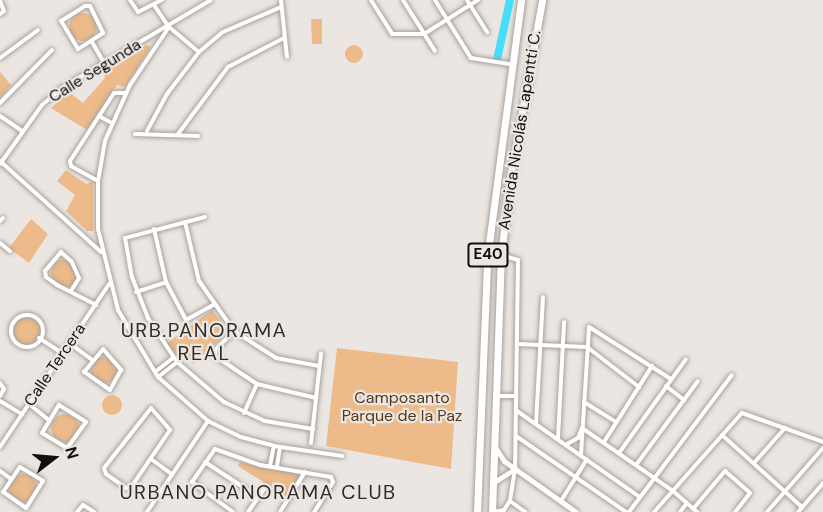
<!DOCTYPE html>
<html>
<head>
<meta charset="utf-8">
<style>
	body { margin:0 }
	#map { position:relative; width:823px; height:512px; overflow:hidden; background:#ebe6e1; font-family:"DM Sans",sans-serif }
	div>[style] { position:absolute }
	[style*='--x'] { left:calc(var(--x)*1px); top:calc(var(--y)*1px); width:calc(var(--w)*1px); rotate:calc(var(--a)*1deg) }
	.green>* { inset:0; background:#edba89 }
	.round { border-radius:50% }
	.river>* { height:8px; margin:-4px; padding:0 4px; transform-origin:4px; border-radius:4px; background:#48ddfb }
	.roads { filter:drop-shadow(0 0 2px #a7a29d) drop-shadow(0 0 2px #a7a29d) }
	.minor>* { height:4px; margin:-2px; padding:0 2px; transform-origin:2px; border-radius:2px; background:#fff }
	.minor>.ring { margin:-2px; padding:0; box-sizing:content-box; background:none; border:4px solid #fff; border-radius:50% }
	.tertiary>* { height:5px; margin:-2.5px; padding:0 2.5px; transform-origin:2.5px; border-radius:2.5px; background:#fff }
	.trunk>* { height:7px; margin:-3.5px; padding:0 3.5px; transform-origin:3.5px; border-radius:3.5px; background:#fff }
	span { translate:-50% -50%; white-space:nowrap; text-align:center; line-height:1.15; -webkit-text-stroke:4.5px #ebe6e1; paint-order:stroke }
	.shield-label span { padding:2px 4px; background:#ebe6e1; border:2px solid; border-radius:4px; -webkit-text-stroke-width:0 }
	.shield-label { font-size:15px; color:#12100f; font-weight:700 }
	.street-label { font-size:16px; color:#12100f }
	.park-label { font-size:16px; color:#573818 }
	.quarter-label { font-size:20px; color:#302c28; letter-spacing:1.5px }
	.north { position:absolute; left:24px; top:428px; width:60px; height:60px; -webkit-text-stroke:4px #ebe6e1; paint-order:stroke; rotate:74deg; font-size:16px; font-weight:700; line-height:24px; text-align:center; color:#12100f }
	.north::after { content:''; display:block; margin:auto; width:21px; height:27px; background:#12100f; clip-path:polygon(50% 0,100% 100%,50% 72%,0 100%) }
</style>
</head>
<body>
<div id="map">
	<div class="green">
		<i class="round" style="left:69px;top:13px;width:28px;height:28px"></i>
		<i style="clip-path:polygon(311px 19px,322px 19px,322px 44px,312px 44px)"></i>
		<i style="clip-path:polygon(146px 45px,151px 47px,125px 87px,117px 85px,87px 130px,51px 108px,69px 92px,83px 103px,105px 78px,103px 70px)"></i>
		<i class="round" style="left:345px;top:45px;width:18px;height:18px"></i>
		<i style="clip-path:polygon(0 72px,11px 85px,0 98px)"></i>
		<i style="clip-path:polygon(66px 170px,86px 184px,93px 182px,93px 231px,87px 231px,66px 211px,75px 195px,57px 181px)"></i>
		<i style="clip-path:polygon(31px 219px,48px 234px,29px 263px,9px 248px)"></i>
		<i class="round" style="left:51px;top:259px;width:28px;height:28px"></i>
		<i style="clip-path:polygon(212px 310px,229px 331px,193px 364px,186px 357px,180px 360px,167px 343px)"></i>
		<i class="round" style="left:13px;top:317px;width:28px;height:28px"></i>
		<i style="clip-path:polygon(337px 348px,458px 362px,451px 469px,326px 446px)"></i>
		<i class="round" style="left:91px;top:357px;width:26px;height:26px"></i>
		<i class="round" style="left:102px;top:395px;width:20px;height:20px"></i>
		<i class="round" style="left:51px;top:414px;width:28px;height:28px"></i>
		<i style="clip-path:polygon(240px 462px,298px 474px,300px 478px,287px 497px,238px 466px)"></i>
		<i class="round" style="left:9px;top:474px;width:28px;height:28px"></i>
	</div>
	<div class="river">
		<i style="--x:497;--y:60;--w:61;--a:-77.8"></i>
	</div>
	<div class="roads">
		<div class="minor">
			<i style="--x:130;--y:0;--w:14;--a:56"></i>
			<i style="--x:138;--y:12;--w:27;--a:-27"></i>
			<i style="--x:281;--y:0;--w:57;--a:84"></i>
			<i style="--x:371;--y:0;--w:40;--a:58"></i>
			<i style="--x:392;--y:34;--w:32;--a:0"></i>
			<i style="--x:424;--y:34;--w:64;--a:-32.2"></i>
			<i style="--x:403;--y:0;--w:60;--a:57.9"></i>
			<i style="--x:435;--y:0;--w:68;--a:58.2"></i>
			<i style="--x:471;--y:58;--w:39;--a:9"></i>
			<i style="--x:467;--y:0;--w:38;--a:58"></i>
			<i style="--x:0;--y:1;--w:11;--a:68"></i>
			<i style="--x:4;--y:11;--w:5;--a:143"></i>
			<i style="--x:154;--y:5;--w:27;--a:56"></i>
			<i style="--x:169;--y:27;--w:39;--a:40"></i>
			<i style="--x:85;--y:6;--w:5;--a:0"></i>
			<i style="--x:90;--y:6;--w:30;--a:64"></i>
			<i style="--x:103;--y:33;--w:30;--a:147"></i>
			<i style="--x:78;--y:49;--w:33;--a:-121"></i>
			<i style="--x:61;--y:21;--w:28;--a:-32"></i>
			<i style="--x:169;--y:27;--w:70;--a:123.9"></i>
			<i style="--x:130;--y:85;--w:61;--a:114.1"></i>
			<i style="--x:105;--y:141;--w:41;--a:99.9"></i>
			<i style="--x:98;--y:181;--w:48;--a:90"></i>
			<i style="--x:98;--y:229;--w:83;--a:76.1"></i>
			<i style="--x:118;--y:310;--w:78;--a:59.2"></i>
			<i style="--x:158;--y:377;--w:67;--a:41.3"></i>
			<i style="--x:208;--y:421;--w:37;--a:26"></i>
			<i style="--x:241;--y:437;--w:34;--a:15"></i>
			<i style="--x:274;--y:446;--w:69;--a:8.4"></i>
			<i style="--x:92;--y:42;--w:24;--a:60"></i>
			<i style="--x:0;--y:58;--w:47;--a:-36.4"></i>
			<i style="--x:0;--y:103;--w:74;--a:-45.5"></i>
			<i style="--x:0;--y:116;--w:27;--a:34"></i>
			<i style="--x:99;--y:116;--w:13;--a:29"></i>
			<i style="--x:147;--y:131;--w:42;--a:-61.6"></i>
			<i style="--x:167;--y:94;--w:53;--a:-52.7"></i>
			<i style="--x:199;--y:52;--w:31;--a:-40"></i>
			<i style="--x:223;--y:32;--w:63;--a:-23.3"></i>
			<i style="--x:135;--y:134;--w:63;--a:1.8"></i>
			<i style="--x:178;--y:134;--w:84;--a:-53.3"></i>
			<i style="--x:228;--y:67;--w:63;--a:-27.4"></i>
			<i style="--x:0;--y:161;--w:136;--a:42"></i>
			<i style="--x:0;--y:164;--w:72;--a:-54.6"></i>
			<i style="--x:42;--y:105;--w:30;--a:-40"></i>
			<i style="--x:65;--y:86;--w:169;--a:-30.5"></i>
			<i style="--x:98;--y:181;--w:31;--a:-151"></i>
			<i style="--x:71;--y:166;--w:5;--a:-101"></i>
			<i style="--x:70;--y:161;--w:81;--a:-57.1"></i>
			<i style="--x:114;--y:93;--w:11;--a:0"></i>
			<i style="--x:205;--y:217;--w:83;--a:165.3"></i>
			<i style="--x:125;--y:238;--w:40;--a:80"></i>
			<i style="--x:132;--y:277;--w:44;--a:68.7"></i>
			<i style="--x:148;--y:318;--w:53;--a:56.6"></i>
			<i style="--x:177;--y:362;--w:62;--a:40.4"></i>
			<i style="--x:224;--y:402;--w:45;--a:24.9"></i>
			<i style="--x:265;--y:421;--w:49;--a:9.5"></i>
			<i style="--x:0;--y:221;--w:4;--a:-45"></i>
			<i style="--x:185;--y:222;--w:61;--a:76.7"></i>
			<i style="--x:199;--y:281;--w:61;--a:55"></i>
			<i style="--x:234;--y:331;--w:50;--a:32.7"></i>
			<i style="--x:276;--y:358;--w:44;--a:10.5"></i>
			<i style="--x:154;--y:229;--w:54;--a:77.2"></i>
			<i style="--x:166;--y:282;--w:43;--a:62.2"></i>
			<i style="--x:186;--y:320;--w:31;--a:-29"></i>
			<i style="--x:0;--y:243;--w:13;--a:39"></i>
			<i style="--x:501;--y:255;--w:18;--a:16"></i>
			<i style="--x:518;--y:260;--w:209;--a:90.8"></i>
			<i style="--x:515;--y:469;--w:32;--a:99"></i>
			<i style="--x:510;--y:501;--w:19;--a:36"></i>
			<i style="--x:71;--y:291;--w:15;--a:-58"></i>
			<i style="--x:79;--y:278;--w:17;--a:-114"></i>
			<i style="--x:72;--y:262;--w:15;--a:-138"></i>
			<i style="--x:61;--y:252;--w:25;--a:130"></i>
			<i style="--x:45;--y:271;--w:6;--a:81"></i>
			<i style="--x:46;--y:277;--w:14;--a:36"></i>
			<i style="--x:57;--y:285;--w:44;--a:27.1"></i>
			<i style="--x:136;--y:292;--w:32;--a:-18"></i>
			<i class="ring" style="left:11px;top:315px;width:28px;height:28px"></i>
			<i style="--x:234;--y:331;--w:27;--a:135"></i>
			<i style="--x:215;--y:350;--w:6;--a:90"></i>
			<i style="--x:215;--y:356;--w:50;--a:33.7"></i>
			<i style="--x:257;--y:384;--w:61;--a:13.3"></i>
			<i style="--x:39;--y:338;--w:27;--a:33"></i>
			<i style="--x:69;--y:343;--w:27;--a:36"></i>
			<i style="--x:517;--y:344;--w:70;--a:2.5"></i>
			<i style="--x:587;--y:347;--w:66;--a:37.6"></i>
			<i style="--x:103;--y:349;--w:28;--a:49"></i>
			<i style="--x:121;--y:370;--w:23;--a:119"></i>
			<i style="--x:110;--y:390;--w:32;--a:-145"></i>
			<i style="--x:84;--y:372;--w:30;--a:-50"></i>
			<i style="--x:155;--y:372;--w:23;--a:-38"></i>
			<i style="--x:158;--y:377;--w:24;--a:-38"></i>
			<i style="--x:0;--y:383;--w:7;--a:56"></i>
			<i style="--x:4;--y:389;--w:8;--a:120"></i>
			<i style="--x:666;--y:386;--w:23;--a:38"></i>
			<i style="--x:495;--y:396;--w:20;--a:0"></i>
			<i style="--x:0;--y:401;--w:26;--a:31"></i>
			<i style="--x:584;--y:402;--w:38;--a:32"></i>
			<i style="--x:29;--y:404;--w:26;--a:39"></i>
			<i style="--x:59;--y:405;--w:32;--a:32"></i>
			<i style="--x:86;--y:422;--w:32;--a:126"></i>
			<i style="--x:67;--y:448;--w:29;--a:-149"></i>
			<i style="--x:42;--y:433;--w:33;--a:-59"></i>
			<i style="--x:151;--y:408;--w:29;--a:49"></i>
			<i style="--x:170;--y:430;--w:68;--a:124.2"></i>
			<i style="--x:132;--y:486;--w:6;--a:162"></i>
			<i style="--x:126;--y:488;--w:24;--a:-145"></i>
			<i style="--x:106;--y:474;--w:6;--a:-108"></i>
			<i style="--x:104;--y:468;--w:76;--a:-51.9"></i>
			<i style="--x:517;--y:411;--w:150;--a:35"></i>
			<i style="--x:244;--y:413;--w:32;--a:-66"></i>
			<i style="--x:536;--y:423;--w:126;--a:-86.8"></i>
			<i style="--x:722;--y:435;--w:108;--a:42"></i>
			<i style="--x:516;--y:436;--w:134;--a:34.6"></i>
			<i style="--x:558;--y:438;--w:116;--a:-87"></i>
			<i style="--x:604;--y:442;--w:90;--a:-57.7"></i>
			<i style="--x:311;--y:443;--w:90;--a:-83.6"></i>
			<i style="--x:567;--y:444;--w:13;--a:-29"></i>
			<i style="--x:578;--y:438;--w:11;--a:-68"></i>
			<i style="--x:582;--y:428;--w:111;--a:34.7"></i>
			<i style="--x:673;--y:491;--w:32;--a:41"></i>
			<i style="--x:0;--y:447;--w:196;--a:-56.2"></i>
			<i style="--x:619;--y:453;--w:115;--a:-54.5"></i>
			<i style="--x:581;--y:455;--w:128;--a:-86.4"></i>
			<i style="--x:589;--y:327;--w:97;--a:32.4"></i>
			<i style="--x:151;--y:459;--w:26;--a:36"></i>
			<i style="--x:205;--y:462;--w:64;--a:33.4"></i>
			<i style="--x:754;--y:463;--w:47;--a:-48.5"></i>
			<i style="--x:636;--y:465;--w:104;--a:-53.6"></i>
			<i style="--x:270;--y:466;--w:20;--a:-79"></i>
			<i style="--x:277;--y:466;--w:19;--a:-81"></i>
			<i style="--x:20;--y:467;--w:27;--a:31"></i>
			<i style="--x:43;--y:481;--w:32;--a:122"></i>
			<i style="--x:26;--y:508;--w:28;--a:-145"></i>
			<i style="--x:3;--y:492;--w:30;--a:-56"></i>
			<i style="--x:0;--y:471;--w:14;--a:36"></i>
			<i style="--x:561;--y:501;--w:49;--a:-58.2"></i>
			<i style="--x:693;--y:509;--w:50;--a:-49.9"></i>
			<i style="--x:725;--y:471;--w:33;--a:41"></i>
			<i style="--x:750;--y:493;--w:24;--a:128"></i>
			<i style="--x:77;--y:512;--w:9;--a:-49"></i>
			<i style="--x:83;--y:505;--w:13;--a:32"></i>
			<i style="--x:147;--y:512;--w:110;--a:-56.2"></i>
			<i style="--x:233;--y:512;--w:51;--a:-143.8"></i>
			<i style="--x:192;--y:482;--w:40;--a:-55.1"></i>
			<i style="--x:215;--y:449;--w:48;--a:19.6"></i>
			<i style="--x:260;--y:465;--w:72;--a:9.6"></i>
			<i style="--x:331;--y:477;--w:5;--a:68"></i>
			<i style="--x:333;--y:482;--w:36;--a:122"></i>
			<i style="--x:248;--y:512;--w:32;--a:-55"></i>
			<i style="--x:280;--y:512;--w:47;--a:-58"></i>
			<i style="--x:492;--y:512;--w:12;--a:-9"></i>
			<i style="--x:504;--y:510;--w:9;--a:-58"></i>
			<i style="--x:629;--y:512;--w:171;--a:-53.1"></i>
			<i style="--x:654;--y:512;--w:132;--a:-48.4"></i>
			<i style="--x:742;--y:413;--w:86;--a:19.7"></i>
			<i style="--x:680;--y:512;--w:11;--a:-52"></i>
			<i style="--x:767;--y:512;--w:85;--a:-48.8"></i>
			<i style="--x:798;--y:512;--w:38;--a:-49"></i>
		</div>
		<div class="tertiary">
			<i style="--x:495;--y:447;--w:17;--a:57"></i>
			<i style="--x:504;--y:461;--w:88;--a:35.3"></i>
			<i style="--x:494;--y:482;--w:25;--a:-32"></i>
		</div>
		<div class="trunk">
			<i style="--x:477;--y:512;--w:253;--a:-87.7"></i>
			<i style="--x:487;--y:259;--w:261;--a:-82.5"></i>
			<i style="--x:492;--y:512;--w:257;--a:-88"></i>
			<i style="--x:501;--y:255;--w:83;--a:-83"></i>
			<i style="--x:511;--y:173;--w:176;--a:-79.8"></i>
		</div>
	</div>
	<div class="shield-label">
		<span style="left:488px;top:255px">E40</span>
	</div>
	<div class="street-label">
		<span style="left:95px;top:71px;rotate:-32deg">Calle Segunda</span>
		<span style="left:520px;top:130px;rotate:-81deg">Avenida Nicolás Lapentti C.</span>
		<span style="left:55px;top:365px;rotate:-56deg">Calle Tercera</span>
	</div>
	<div class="park-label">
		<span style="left:402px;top:407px">Camposanto<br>Parque de la Paz</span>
	</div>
	<div class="quarter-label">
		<span style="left:204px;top:342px">URB.PANORAMA<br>REAL</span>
		<span style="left:258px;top:492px">URBANO PANORAMA CLUB</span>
	</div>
	<div class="north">N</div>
</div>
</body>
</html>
